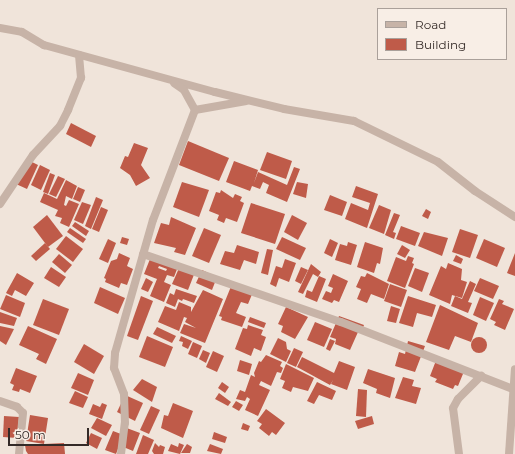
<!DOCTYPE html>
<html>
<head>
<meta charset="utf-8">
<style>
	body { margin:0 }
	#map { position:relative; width:515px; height:454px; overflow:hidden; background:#f0e4da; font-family:Montserrat,sans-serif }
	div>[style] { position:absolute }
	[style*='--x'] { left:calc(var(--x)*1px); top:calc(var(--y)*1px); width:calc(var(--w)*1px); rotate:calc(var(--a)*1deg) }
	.building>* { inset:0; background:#bf5b49 }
	.round { border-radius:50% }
	.street>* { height:8px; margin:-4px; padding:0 4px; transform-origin:4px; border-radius:4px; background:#c7b3a7 }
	span { translate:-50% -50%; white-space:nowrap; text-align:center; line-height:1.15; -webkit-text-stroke:3.5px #f8eee6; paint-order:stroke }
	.legend { position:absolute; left:377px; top:8px; width:130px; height:52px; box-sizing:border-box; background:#f8eee6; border:1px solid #aaa09a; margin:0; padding:5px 7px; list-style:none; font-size:12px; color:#342a27 }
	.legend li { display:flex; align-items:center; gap:8px; height:20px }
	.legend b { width:20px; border:1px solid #aaa09a }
	.scale { position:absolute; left:8px; top:428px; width:81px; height:18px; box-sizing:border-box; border:2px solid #342a27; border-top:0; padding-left:5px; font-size:12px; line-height:14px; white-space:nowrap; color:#342a27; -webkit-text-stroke:3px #f8eee6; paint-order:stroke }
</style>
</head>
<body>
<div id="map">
	<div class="building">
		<i style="clip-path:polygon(71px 123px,96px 136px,91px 147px,66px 134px)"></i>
		<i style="clip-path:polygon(188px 141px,229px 158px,219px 181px,179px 165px)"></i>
		<i style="clip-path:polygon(134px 143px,148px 148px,141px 165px,150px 178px,136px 186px,130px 175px,120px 168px,125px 156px,128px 157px)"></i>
		<i style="clip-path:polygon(267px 152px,292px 161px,286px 179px,260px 170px)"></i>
		<i style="clip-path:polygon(28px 160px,38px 165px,27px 189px,16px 184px)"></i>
		<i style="clip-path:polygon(234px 161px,258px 170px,254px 183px,258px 172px,287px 185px,294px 167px,300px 169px,287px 202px,266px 193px,269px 185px,263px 182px,260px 189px,252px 186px,250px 191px,226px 182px)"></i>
		<i style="clip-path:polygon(40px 165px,50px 170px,41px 190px,31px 185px)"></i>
		<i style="clip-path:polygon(50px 173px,55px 175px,48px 194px,43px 192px)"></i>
		<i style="clip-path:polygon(58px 176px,65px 179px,56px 197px,49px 194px)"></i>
		<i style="clip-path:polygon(66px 180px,77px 186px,72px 199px,66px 196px,64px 205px,66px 206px,69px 200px,79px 204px,69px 227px,60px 223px,62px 218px,55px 216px,58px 210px,40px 202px,44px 193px,57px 199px)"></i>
		<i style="clip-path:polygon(182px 182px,209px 190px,199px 217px,173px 207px)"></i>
		<i style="clip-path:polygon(297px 182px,308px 184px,306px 198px,293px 194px)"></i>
		<i style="clip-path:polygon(356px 186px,378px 194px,367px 228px,345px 219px,351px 203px,368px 210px,370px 203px,352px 197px)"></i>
		<i style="clip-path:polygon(78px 187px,85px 190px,80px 202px,73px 199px)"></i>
		<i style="clip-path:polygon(221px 190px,233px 198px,235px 194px,242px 197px,240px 201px,244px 203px,237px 222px,226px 218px,224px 223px,217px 220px,219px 215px,209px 211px,216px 192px,220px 193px)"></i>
		<i style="clip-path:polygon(330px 195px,347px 202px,342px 216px,324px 210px)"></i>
		<i style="clip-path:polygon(96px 197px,103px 200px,91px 229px,85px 226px)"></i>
		<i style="clip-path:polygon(82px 202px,91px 205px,83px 224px,74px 220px)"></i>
		<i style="clip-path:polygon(251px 203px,285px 214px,275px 244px,241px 233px)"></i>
		<i style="clip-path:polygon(379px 205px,391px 210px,384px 234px,369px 228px)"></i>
		<i style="clip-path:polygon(101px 207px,108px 210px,99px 232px,92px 229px)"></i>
		<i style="clip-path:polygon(426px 209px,431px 212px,428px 219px,422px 216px)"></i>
		<i style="clip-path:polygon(394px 213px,400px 215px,393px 232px,396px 233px,394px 239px,385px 235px)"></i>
		<i style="clip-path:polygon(47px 215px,63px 236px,48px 247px,33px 227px)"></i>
		<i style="clip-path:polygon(292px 215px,307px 223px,298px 240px,284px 232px)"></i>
		<i style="clip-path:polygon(171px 217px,196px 228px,185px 255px,174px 252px,176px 248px,154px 243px,161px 223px,169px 225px)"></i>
		<i style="clip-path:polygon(75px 222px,89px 231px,86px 236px,72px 226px)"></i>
		<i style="clip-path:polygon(401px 226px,420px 233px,415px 246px,396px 239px)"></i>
		<i style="clip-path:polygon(70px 228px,86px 239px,83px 243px,67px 232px)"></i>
		<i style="clip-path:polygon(204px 228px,221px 235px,209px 263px,192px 256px)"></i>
		<i style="clip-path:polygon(460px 229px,478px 235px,470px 258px,452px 252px)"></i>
		<i style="clip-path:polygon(424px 232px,448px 238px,442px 256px,418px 246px)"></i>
		<i style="clip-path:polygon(66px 236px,83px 249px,73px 262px,56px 249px)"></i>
		<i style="clip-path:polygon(122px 237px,129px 239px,127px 245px,120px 243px)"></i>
		<i style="clip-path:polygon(282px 237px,306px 248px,300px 260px,276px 249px)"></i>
		<i style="clip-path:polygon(108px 239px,116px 243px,108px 263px,99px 259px)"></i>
		<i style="clip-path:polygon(330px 239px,338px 243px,332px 257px,324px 253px)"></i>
		<i style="clip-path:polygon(484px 239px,505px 248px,497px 267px,476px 258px)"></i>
		<i style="clip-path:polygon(348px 242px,357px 245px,351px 265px,335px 260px,340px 244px,347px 246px)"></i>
		<i style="clip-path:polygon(365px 242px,383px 248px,380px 264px,377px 263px,374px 273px,357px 267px)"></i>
		<i style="clip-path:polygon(45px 243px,50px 249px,36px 261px,31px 256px)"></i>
		<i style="clip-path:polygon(237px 245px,259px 252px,256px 264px,244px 260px,240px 270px,220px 264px,225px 251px,234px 253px)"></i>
		<i style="clip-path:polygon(402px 245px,410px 250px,405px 258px,397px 254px)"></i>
		<i style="clip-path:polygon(267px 249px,273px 250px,268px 275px,261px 273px)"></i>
		<i style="clip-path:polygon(119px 253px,130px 258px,127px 266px,133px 269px,127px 285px,121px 283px,119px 288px,105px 282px,106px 279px,104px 278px,111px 261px,117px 259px)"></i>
		<i style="clip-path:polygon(515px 253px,515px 276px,507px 273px)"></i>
		<i style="clip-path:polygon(59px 254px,72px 265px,65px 273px,52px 262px)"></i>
		<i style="clip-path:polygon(456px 255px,463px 259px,461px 264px,453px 261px)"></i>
		<i style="clip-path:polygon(408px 256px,414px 258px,412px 263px,414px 264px,405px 288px,387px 281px,396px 257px,406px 261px)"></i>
		<i style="clip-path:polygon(evenodd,150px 259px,179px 264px,174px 277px,167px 275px,164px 282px,171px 285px,164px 302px,150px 296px,157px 279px,144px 274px,150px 259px,159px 266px,167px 269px,166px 271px,158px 268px,159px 266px)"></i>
		<i style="clip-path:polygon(285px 259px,296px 263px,289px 282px,279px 278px,276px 287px,270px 284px,276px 266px,282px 268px)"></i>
		<i style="clip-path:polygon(448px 263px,462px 269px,461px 280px,467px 282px,462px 298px,452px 295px,450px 304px,429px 295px,441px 266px,446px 269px)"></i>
		<i style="clip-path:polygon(311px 264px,321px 272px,318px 277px,313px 274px,303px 294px,298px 292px)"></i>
		<i style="clip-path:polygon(180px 266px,195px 272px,188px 290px,172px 284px)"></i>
		<i style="clip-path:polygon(51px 267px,66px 277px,59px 287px,44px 278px)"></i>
		<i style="clip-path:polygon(301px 267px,308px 270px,301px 284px,295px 281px)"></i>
		<i style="clip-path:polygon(415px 268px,429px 273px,422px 292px,408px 286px)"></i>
		<i style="clip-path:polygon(202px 270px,217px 277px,212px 290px,196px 283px)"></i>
		<i style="clip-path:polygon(17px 273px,34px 283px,26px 296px,15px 290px,12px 296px,6px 293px)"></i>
		<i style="clip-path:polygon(367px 273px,389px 284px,384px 299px,371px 294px,367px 303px,357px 299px,361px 289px,356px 287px,361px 276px,365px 277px)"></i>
		<i style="clip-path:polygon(333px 274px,348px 281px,339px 302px,334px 300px,332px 303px,322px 299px,326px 291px,331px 293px,333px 288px,328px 286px)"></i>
		<i style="clip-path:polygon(319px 276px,326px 279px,317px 302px,305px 297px,307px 290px,312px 292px)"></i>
		<i style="clip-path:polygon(146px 278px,153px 282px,148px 292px,141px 289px)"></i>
		<i style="clip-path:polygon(480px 278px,499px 286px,493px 299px,474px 291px)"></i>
		<i style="clip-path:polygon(470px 281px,476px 284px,468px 302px,472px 303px,468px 313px,451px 306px,455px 296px,462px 299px)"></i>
		<i style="clip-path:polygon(232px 284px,253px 292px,248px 304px,241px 302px,236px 313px,246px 317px,242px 327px,221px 320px,222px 317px,219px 316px)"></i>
		<i style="clip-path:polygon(390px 284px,407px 290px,401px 307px,384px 301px)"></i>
		<i style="clip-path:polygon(100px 287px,125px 298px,118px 314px,94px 303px)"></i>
		<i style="clip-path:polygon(176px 289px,197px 296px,194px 303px,183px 299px,182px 301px,178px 299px,175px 307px,166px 303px,170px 293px,174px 295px)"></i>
		<i style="clip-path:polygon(203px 290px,223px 299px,205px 343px,180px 333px,184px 324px,196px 328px,185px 322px,187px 318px,184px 317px,179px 331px,158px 322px,165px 306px,176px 310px,179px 302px,191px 307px,191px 312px)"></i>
		<i style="clip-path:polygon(6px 295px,25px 303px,20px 317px,0 309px)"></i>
		<i style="clip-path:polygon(141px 296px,153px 301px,138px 340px,127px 336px)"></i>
		<i style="clip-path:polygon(408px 296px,436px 305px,432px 317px,417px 313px,413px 327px,399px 323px)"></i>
		<i style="clip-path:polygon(480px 297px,494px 303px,486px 321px,473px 315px)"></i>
		<i style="clip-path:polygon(43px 299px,69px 309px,59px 335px,33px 325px)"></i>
		<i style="clip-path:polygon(499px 299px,504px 301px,502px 304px,514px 309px,505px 330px,494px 325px,496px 322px,490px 319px)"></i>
		<i style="clip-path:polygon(440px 305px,478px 323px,471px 342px,455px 336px,449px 350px,426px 342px)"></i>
		<i style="clip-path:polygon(391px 306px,400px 309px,396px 323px,387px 321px)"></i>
		<i style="clip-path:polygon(286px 307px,308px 317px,295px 339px,281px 332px,283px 326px,278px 324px)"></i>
		<i style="clip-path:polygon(0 312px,17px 318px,14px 326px,0 323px)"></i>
		<i style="clip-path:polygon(339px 316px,364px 325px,361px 333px,358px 332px,350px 350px,335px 344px,336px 339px,330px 337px)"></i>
		<i style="clip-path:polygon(250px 317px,266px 323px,264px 328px,248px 322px)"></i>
		<i style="clip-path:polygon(315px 322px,332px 329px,324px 347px,307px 340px)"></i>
		<i style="clip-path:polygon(248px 325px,263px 330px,261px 335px,266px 337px,261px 351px,254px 348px,251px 356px,235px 349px,243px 328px,247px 329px)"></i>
		<i style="clip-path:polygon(0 326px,14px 329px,6px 345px,0 341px)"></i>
		<i style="clip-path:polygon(28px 326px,57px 339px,46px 364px,36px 359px,39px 354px,19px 345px)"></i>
		<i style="clip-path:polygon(157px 327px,176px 336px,172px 343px,153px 334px)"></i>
		<i style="clip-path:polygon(147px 336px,173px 347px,165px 367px,139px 357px)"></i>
		<i style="clip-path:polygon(181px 336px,192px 341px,188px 349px,182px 346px,183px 342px,179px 341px)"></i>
		<i class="round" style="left:471px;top:337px;width:16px;height:16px"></i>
		<i style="clip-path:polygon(278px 338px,286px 342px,287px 349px,291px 351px,286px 362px,270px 354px)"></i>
		<i style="clip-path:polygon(330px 339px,335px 341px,330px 351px,326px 349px)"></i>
		<i style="clip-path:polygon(408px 341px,425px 346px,415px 372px,395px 366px,399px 352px,405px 354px)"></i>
		<i style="clip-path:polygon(193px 342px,202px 346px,197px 358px,188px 354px)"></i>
		<i style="clip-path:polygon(84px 344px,104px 356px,94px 374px,74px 362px)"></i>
		<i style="clip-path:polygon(294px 348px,303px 352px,296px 367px,287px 363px)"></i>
		<i style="clip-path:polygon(203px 350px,210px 353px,206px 363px,199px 359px)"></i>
		<i style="clip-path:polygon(213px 351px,224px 356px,217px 372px,206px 367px)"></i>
		<i style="clip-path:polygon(266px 355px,282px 362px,280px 366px,283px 368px,281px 373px,277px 372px,271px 386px,261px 381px,259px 385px,270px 390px,258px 416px,245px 410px,250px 399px,247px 397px,245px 401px,236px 399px,240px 390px,245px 392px,251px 375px,255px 377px,254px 373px,259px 361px,261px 362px)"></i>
		<i style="clip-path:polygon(302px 357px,334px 373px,339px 361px,355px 367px,347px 390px,331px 384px,333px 380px,330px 385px,297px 367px)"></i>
		<i style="clip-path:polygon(437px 358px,465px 369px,458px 386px,455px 385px,453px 389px,435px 382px,437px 379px,430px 376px)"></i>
		<i style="clip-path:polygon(240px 360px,252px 364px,249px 375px,237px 371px)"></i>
		<i style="clip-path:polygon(286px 364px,314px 378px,308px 391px,293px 387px,291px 392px,282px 388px,285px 381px,280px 379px)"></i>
		<i style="clip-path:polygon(16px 368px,37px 376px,30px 393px,20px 389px,19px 392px,12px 390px,14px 385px,10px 383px)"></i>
		<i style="clip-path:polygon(368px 369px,395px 378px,390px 398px,376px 393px,377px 389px,363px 383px)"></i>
		<i style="clip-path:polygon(78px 373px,94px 380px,88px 395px,71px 388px)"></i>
		<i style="clip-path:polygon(403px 377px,414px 380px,412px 386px,421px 388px,416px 404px,395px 398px)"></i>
		<i style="clip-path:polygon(142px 379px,157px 387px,152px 402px,133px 390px)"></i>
		<i style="clip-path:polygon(222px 382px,229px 387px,225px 393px,218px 388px)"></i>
		<i style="clip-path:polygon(317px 382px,336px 391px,332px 400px,319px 395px,314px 404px,307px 401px)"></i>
		<i style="clip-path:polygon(358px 389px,367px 390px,366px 417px,356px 416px)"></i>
		<i style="clip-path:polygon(75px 391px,88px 397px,83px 408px,69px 403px)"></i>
		<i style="clip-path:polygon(219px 393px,231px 402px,228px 406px,215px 399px)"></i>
		<i style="clip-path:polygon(125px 395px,143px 403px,135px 421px,117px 412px)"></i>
		<i style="clip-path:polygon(236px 401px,243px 405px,239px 411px,232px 407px)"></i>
		<i style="clip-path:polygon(102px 403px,107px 405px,102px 419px,89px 414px,93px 404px,100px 407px)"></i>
		<i style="clip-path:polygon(173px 403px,193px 411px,183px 438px,161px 428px,164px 415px,168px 416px)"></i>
		<i style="clip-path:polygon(151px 406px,160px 410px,149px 434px,140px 430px)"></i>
		<i style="clip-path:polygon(266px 409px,285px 423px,276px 435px,272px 432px,269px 436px,259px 428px,262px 424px,257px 421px)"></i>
		<i style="clip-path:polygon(30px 415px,48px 418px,44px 444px,26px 441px)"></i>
		<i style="clip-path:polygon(4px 416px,19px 417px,17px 438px,3px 437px)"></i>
		<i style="clip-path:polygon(372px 416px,374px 424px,358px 429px,355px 421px)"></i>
		<i style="clip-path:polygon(97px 418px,112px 425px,106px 436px,91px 428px)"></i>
		<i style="clip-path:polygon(243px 423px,250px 426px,248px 431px,241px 429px)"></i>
		<i style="clip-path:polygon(124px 427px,140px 433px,133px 451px,121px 446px,123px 436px,116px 454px,105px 450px,113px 431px,121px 434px)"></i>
		<i style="clip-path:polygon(214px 432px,227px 437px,225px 443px,212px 439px)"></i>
		<i style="clip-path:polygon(91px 433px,102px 438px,97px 449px,86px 443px)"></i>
		<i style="clip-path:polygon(143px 435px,154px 440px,148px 454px,136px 454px)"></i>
		<i style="clip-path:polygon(64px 443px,65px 454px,28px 454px,26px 451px,25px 445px)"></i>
		<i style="clip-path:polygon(155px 443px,159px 447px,160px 445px,165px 447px,163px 454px,154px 454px,152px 451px)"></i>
		<i style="clip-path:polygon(179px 443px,184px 445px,180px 454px,168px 451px,171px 444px,178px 447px)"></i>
		<i style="clip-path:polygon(187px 444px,192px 447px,190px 453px,181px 453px)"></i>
		<i style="clip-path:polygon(210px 444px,223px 449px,221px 454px,207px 451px)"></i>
	</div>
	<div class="street">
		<i style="--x:0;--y:28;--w:22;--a:10"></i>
		<i style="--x:22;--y:32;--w:26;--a:31"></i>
		<i style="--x:44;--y:45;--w:177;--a:15.4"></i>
		<i style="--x:215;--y:92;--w:71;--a:13.8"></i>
		<i style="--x:284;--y:109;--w:71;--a:9.7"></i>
		<i style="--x:354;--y:121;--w:93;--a:26"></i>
		<i style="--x:438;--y:162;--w:47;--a:38.1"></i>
		<i style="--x:475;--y:191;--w:48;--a:33"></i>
		<i style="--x:195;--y:110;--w:52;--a:-10"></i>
		<i style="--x:0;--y:204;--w:59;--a:-56"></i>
		<i style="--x:33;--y:155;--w:40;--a:-47"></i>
		<i style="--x:60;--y:126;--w:18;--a:-63"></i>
		<i style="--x:68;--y:110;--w:35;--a:-68"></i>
		<i style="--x:81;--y:78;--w:23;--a:-95"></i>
		<i style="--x:143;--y:254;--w:209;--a:19"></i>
		<i style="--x:341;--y:322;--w:185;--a:21.3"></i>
		<i style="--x:0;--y:401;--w:18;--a:19"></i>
		<i style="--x:17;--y:407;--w:8;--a:45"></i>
		<i style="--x:23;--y:413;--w:41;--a:95.6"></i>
		<i style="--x:121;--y:454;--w:31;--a:-83"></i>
		<i style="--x:125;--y:423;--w:29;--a:-92"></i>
		<i style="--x:124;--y:394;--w:28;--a:-111"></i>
		<i style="--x:114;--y:368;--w:15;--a:-86"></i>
		<i style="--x:115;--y:353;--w:138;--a:-74.1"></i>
		<i style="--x:153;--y:220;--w:118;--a:-69.1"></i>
		<i style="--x:195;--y:110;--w:23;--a:-119"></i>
		<i style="--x:184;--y:90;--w:12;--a:-145"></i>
		<i style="--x:459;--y:454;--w:46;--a:-97.4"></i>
		<i style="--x:453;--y:408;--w:10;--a:-61"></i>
		<i style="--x:458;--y:399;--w:33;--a:-45"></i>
		<i style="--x:509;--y:454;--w:85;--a:-86"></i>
	</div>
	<ul class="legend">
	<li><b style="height:5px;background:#c7b3a7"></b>Road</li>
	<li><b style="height:11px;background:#bf5b49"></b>Building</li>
	</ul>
	<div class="scale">50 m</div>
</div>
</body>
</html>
